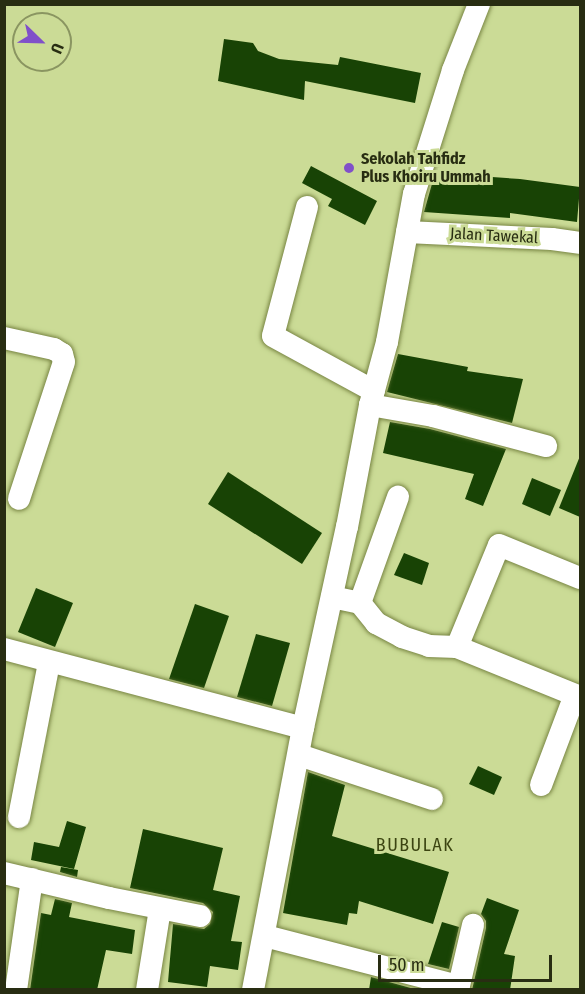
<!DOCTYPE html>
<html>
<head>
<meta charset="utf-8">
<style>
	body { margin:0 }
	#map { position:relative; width:585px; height:994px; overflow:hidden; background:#cbdb96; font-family:"Fira Sans Condensed",sans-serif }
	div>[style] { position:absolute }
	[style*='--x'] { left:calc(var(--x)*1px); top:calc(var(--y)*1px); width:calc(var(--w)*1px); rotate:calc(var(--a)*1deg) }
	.building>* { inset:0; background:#184305 }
	.roads { filter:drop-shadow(0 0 2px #788543) drop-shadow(0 0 2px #788543) }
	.minor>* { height:22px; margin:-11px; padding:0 11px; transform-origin:11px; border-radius:11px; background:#fff }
	.dots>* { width:16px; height:16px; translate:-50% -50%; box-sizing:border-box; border:3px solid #cbdb96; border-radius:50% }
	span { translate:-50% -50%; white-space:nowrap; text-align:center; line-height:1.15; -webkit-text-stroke:6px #cbdb96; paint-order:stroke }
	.poi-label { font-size:16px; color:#282d12; font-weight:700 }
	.left { translate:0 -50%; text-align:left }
	.street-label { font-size:16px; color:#282d12 }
	.neighbourhood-label { font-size:18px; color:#3b4411; letter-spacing:1.5px }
	.frame { position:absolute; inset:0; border:6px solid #282d12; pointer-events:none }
	.north { position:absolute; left:12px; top:12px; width:60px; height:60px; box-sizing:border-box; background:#cbdb96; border:2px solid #8a9561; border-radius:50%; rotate:113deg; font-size:16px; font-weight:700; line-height:24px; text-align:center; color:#282d12 }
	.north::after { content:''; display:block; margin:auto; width:21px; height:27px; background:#8050c9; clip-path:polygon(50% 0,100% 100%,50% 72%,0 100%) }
	.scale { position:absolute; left:378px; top:955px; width:174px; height:27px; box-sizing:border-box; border:3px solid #282d12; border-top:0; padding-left:8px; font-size:18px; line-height:21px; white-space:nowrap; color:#282d12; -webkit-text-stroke:4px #cbdb96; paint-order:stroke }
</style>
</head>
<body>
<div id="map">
	<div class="building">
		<i style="clip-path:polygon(224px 39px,253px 43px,258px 51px,279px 59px,338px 65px,340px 57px,421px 73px,415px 103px,305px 81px,304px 100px,218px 81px)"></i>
		<i style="clip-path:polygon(311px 166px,377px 201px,365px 225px,328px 206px,332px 199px,302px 183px)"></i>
		<i style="clip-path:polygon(435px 173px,520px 179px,580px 187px,577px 222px,510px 213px,510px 218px,424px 212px)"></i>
		<i style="clip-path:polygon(398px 354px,468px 367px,467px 371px,523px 379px,512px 423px,387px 392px)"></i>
		<i style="clip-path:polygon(390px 422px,430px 429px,506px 449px,483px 506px,465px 499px,474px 474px,383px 453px)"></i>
		<i style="clip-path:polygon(580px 456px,580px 517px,559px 508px)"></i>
		<i style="clip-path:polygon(228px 472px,322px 533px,302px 564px,208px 504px)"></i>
		<i style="clip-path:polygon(532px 478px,561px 490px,550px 516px,522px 504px)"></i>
		<i style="clip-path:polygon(404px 553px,429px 563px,422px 585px,394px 575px)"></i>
		<i style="clip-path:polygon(36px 588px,73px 603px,55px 647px,18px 632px)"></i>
		<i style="clip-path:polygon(195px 604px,229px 616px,204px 688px,169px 679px)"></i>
		<i style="clip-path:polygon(256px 634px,290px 643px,272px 706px,237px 697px)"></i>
		<i style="clip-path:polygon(478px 766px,502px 777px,494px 795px,469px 784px)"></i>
		<i style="clip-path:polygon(308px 772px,345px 785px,332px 836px,449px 872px,433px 924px,359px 901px,357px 914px,349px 913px,347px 925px,283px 913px)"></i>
		<i style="clip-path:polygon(67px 821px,86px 827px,74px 869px,31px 860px,34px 842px,59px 847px)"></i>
		<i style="clip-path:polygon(143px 829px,223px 848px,213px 890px,240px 896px,231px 941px,242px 942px,238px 970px,210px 966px,207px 987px,168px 982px,173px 924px,204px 929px,210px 924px,213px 912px,203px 903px,130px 888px)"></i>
		<i style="clip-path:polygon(61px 867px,78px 870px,77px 877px,60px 872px)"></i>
		<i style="clip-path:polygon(487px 898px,519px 910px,504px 954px,515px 956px,510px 990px,472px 990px,486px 928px,486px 921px,481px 914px)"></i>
		<i style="clip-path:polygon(55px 899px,72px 903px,69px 917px,135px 930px,132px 954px,106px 950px,97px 990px,30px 990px,41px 913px,51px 915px)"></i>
		<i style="clip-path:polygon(442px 922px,459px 927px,449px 969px,428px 964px)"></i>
		<i style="clip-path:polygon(371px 977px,418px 990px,369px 990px)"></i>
	</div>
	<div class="roads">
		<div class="minor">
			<i style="--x:307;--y:207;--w:133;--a:104.8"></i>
			<i style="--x:273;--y:336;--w:115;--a:28.6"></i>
			<i style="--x:407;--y:232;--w:145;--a:2.8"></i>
			<i style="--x:552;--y:239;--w:28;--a:8"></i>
			<i style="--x:4;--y:338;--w:51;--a:12.4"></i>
			<i style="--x:54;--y:349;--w:9;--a:32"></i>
			<i style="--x:62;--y:354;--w:8;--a:76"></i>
			<i style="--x:64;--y:362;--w:144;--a:108.2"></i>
			<i style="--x:370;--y:405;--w:64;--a:9.9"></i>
			<i style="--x:433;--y:416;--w:117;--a:14.9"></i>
			<i style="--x:332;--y:597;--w:29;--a:12"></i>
			<i style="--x:360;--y:603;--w:26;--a:51"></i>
			<i style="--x:376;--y:623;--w:30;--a:28"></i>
			<i style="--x:402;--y:637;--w:28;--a:18"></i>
			<i style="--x:429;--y:646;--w:28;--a:2"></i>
			<i style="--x:457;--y:647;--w:133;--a:22.1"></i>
			<i style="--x:360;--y:603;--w:113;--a:-70.3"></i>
			<i style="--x:457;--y:647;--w:110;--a:-67.6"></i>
			<i style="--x:499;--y:545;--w:87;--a:22.2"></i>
			<i style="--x:4;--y:649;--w:309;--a:14.8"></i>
			<i style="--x:299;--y:755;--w:140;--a:18.3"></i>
			<i style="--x:541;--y:785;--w:96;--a:-69.3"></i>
			<i style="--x:19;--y:817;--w:157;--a:-79"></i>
			<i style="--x:4;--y:873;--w:108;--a:13.4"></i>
			<i style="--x:109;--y:898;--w:93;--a:11.2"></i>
			<i style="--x:265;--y:936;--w:200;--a:14.5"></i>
			<i style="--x:16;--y:990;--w:112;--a:-81.8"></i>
			<i style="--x:147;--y:990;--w:82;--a:-80.9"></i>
			<i style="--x:253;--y:990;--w:267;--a:-79.2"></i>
			<i style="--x:303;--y:728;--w:206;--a:-77.7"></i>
			<i style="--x:347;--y:527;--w:124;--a:-79.3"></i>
			<i style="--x:370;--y:405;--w:65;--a:-74.9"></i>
			<i style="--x:387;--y:342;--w:150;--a:-79.7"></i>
			<i style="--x:414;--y:194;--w:130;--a:-72.5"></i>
			<i style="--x:453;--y:70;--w:71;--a:-68.5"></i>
			<i style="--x:458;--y:990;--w:67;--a:-77"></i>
		</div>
	</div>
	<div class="dots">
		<i style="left:349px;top:168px;background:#8050c9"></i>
	</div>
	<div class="poi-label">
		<span class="left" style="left:361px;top:168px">Sekolah Tahfidz<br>Plus Khoiru Ummah</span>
	</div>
	<div class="street-label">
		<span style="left:494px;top:236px;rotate:3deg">Jalan Tawekal</span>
	</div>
	<div class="neighbourhood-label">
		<span style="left:415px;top:845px">BUBULAK</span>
	</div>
	<div class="frame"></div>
	<div class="north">U</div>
	<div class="scale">50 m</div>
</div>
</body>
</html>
